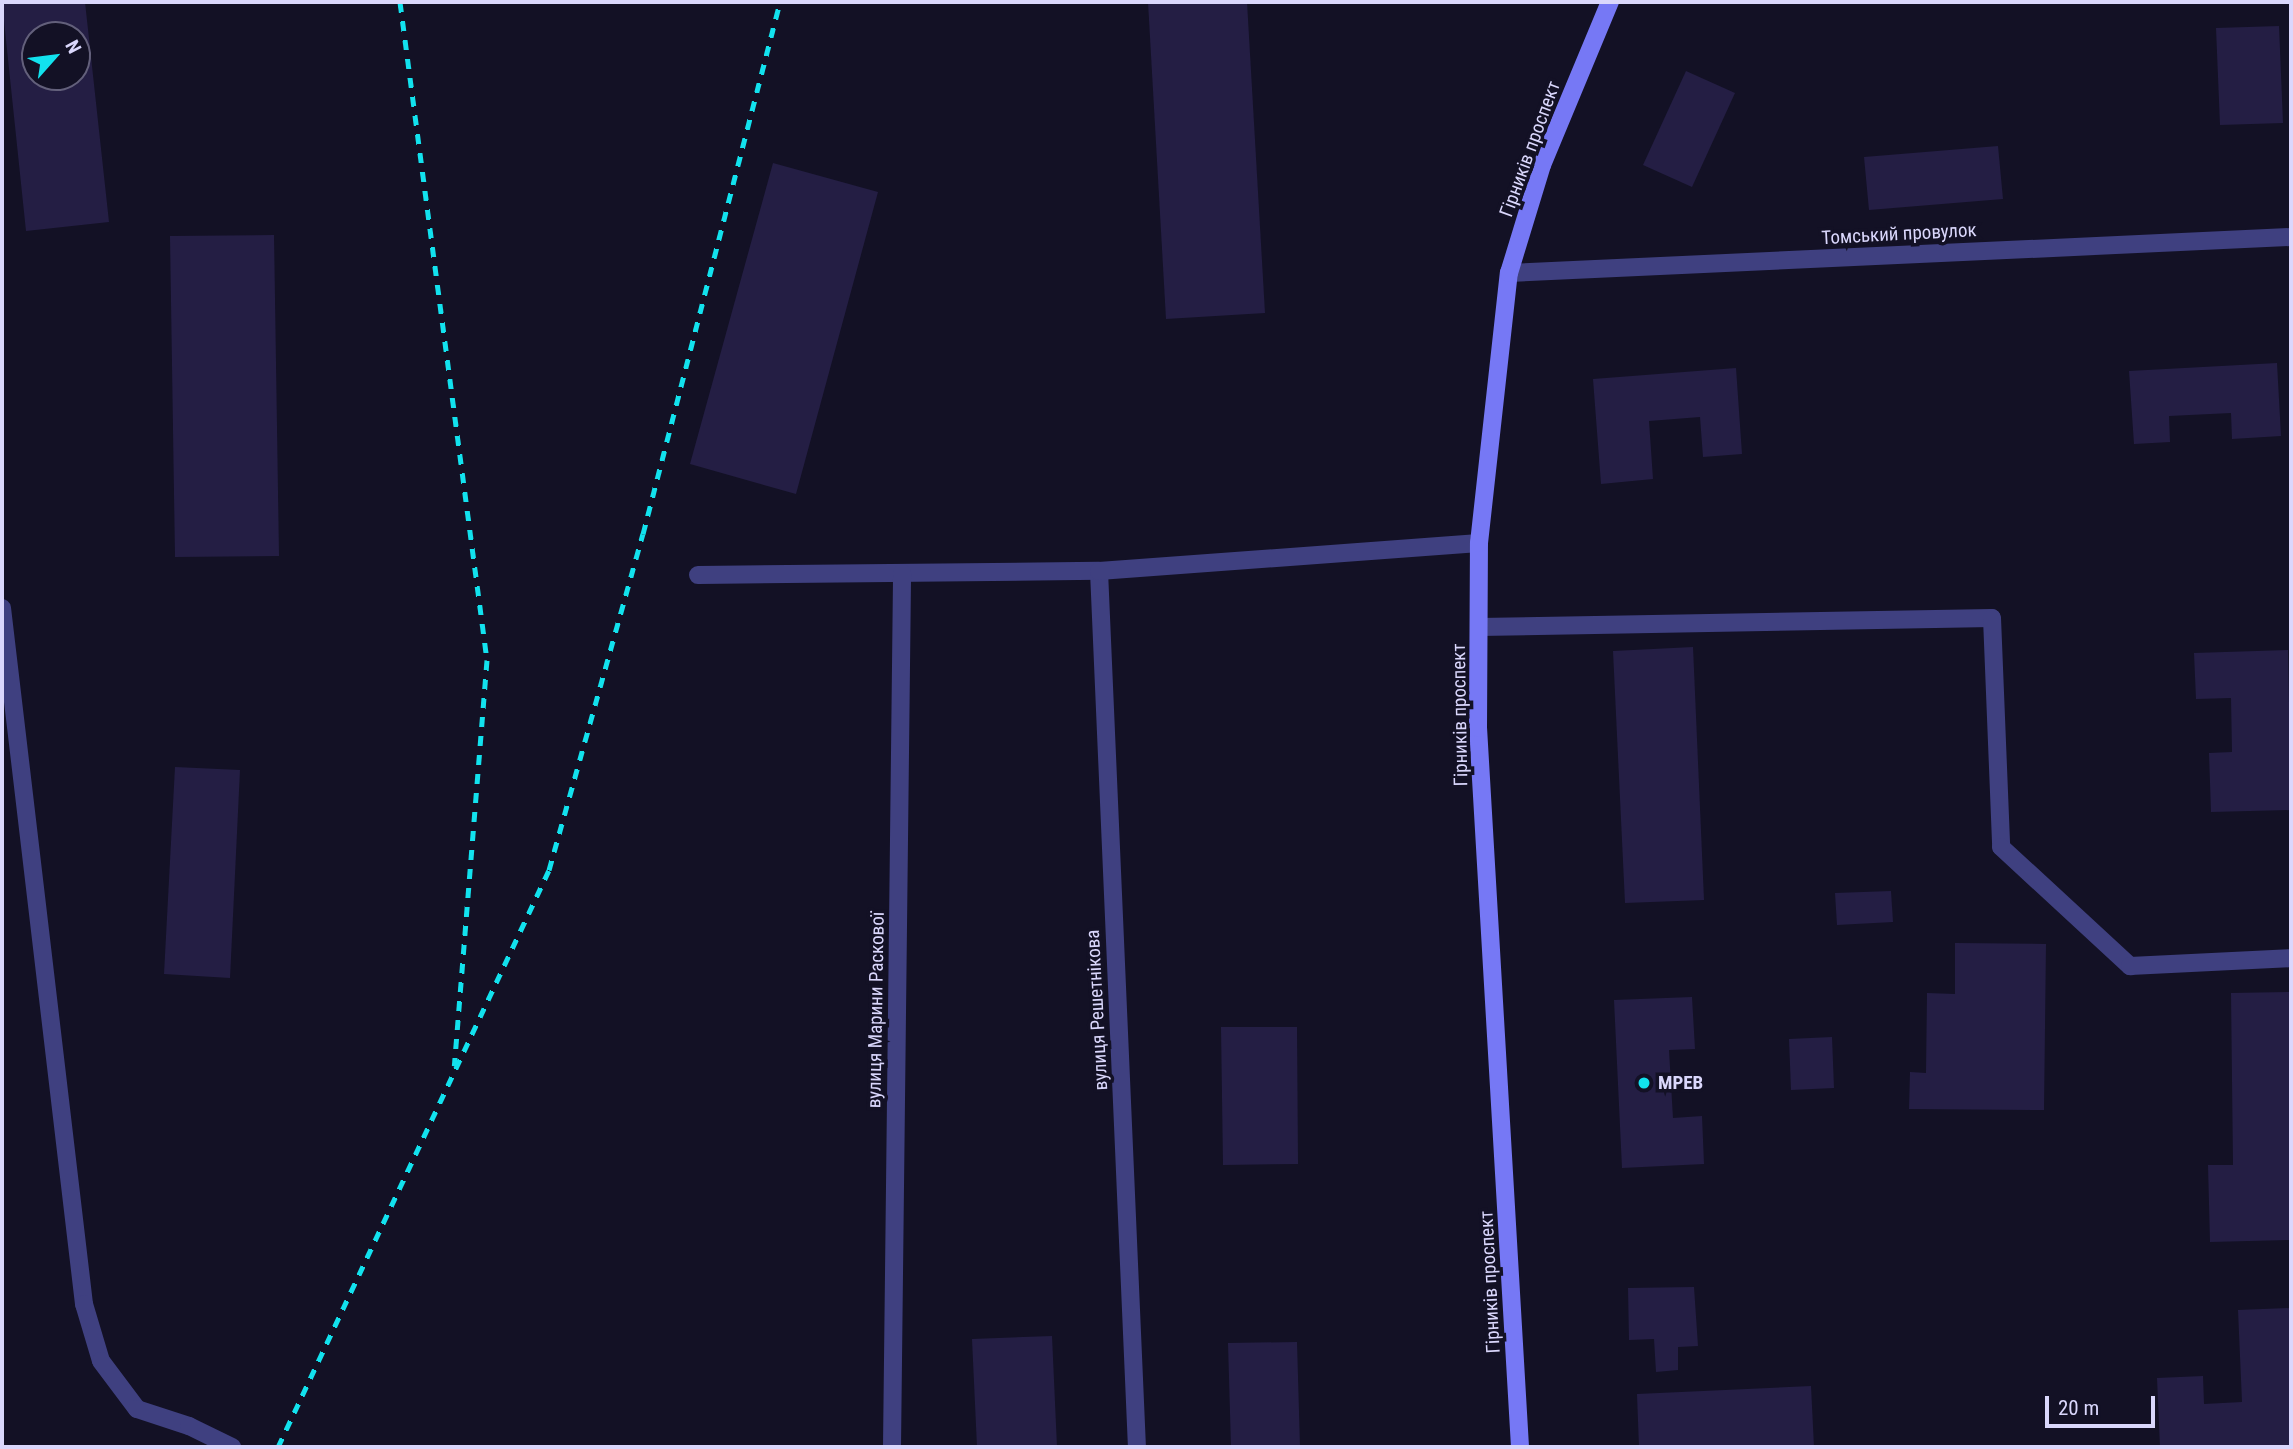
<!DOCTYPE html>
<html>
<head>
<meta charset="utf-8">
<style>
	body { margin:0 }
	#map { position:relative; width:2293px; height:1449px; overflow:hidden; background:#131125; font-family:"Roboto Condensed",sans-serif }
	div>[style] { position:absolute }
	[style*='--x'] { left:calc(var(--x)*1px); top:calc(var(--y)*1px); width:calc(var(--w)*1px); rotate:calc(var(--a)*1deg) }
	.building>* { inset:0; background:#241e44 }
	.lane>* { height:18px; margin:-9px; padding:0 9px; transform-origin:9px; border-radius:9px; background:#3f4080 }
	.street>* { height:18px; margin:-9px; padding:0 9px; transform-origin:9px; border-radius:9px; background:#3f4080 }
	.secondary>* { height:18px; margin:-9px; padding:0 9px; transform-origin:9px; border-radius:9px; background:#7678f5 }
	.rail>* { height:5px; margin-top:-2.5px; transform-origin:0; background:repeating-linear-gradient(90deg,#12e2ee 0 10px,transparent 0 19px) }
	.dots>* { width:19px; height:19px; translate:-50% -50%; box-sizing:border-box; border:4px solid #131125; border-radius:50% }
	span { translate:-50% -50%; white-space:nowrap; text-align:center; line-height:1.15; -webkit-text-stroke:7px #131125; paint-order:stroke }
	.street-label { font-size:19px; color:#dad7fc }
	.poi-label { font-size:19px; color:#dad7fc; font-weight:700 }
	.left { translate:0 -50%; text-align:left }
	.frame { position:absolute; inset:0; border:4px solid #dad7fc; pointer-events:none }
	.north { position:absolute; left:21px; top:21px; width:70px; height:70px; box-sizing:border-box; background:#131125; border:2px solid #63607b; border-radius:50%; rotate:62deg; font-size:19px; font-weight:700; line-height:28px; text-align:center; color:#dad7fc }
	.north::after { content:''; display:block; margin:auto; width:24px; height:32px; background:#12e2ee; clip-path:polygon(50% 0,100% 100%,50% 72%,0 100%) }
	.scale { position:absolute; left:2045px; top:1396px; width:110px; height:32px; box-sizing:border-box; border:4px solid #dad7fc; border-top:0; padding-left:9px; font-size:21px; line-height:24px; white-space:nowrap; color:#dad7fc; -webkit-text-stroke:5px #131125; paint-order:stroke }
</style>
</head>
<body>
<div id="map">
	<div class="building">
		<i style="clip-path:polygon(evenodd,2px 2px,85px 2px,109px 222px,26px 231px,2px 2px,35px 35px,77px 35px,77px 77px,35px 77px,35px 35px)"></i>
		<i style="clip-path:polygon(1148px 2px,1247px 2px,1265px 313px,1166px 319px)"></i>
		<i style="clip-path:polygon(2279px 26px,2283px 123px,2220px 125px,2216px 28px)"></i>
		<i style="clip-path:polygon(1686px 71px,1735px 93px,1692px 187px,1643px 165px)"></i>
		<i style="clip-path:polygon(1998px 146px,2003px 199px,1869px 210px,1864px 157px)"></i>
		<i style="clip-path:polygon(773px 163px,878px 192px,796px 494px,690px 464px)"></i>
		<i style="clip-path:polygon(274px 235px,279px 556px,175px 557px,170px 236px)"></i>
		<i style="clip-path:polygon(2277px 363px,2281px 436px,2232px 439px,2231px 413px,2169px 416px,2170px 442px,2134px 444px,2129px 371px)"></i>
		<i style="clip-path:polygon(1736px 368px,1742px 454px,1703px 457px,1700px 417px,1649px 421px,1653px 479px,1601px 484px,1593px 379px)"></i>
		<i style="clip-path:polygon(1693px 647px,1704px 900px,1625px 903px,1613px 651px)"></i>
		<i style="clip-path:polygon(2288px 650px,2291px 810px,2211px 812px,2209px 753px,2232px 752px,2231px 698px,2196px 699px,2194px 653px)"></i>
		<i style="clip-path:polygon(175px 767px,240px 770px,230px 978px,164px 974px)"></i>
		<i style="clip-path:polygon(1891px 891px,1893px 922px,1837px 925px,1835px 893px)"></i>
		<i style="clip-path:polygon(1955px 943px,2046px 944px,2044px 1110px,1909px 1109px,1910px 1072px,1926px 1073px,1927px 993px,1955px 994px)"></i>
		<i style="clip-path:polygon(2291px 992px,2291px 1240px,2210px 1242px,2208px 1165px,2233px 1165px,2231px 993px)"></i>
		<i style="clip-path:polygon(1692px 997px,1695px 1049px,1669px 1050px,1673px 1118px,1702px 1116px,1704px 1164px,1622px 1168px,1614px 1000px)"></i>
		<i style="clip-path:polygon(1221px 1027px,1297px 1027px,1298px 1164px,1223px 1165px)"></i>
		<i style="clip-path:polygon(1832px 1037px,1834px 1088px,1791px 1090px,1789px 1039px)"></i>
		<i style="clip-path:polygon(1694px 1287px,1698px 1346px,1678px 1347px,1678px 1370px,1656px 1372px,1654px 1339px,1629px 1340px,1628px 1288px)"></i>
		<i style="clip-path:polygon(2291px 1308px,2291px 1447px,2160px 1447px,2157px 1378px,2203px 1376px,2204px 1404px,2242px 1402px,2238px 1310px)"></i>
		<i style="clip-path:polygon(1052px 1336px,1057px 1447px,977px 1447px,972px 1339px)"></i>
		<i style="clip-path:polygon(1297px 1342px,1300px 1447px,1231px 1447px,1228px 1343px)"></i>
		<i style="clip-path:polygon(1811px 1386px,1814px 1447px,1639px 1447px,1637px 1394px)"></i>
	</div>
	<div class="lane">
		<i style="--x:1479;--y:627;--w:513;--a:-1.01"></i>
		<i style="--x:1992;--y:618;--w:229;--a:87.7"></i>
		<i style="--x:2001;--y:847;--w:176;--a:42.7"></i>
		<i style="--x:2130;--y:966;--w:161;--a:-2.8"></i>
	</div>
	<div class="street">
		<i style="--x:1509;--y:273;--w:783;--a:-2.64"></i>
		<i style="--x:1099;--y:571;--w:877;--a:87.52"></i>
		<i style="--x:698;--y:575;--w:401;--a:-0.6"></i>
		<i style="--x:1099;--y:571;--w:381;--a:-4.2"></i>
		<i style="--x:2;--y:608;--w:701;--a:83.28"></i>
		<i style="--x:84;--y:1304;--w:59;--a:73.4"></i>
		<i style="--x:101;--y:1361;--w:60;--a:53.1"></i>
		<i style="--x:137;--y:1409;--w:55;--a:18.1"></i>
		<i style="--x:189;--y:1426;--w:48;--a:26"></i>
		<i style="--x:892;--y:1447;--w:874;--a:-89.34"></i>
	</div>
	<div class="secondary">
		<i style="--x:1520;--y:1447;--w:720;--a:-93.34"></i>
		<i style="--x:1478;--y:728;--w:185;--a:-89.7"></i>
		<i style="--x:1479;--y:543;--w:272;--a:-83.7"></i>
		<i style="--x:1509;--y:273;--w:113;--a:-73"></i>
		<i style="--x:1542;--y:165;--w:177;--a:-67.4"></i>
	</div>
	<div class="rail">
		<i style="--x:400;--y:2;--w:664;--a:82.47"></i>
		<i style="--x:487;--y:660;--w:407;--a:94.6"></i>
		<i style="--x:278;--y:1447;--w:637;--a:-64.84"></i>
		<i style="--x:549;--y:870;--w:349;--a:-74.4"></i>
		<i style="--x:643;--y:534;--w:549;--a:-75.56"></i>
	</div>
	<div class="dots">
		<i style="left:1644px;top:1083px;background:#12e2ee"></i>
	</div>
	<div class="street-label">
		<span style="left:1530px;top:149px;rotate:-70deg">Гірників проспект</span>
		<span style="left:1899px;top:234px;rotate:-3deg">Томський провулок</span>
		<span style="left:1460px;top:715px;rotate:-91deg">Гірників проспект</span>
		<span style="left:876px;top:1010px;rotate:-89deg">вулиця Марини Раскової</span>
		<span style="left:1097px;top:1010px;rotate:-93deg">вулиця Решетнікова</span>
		<span style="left:1490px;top:1282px;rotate:-93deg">Гірників проспект</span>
	</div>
	<div class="poi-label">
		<span class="left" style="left:1658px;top:1083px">МРЕВ</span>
	</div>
	<div class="frame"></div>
	<div class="north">N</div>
	<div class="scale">20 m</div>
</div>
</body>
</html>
